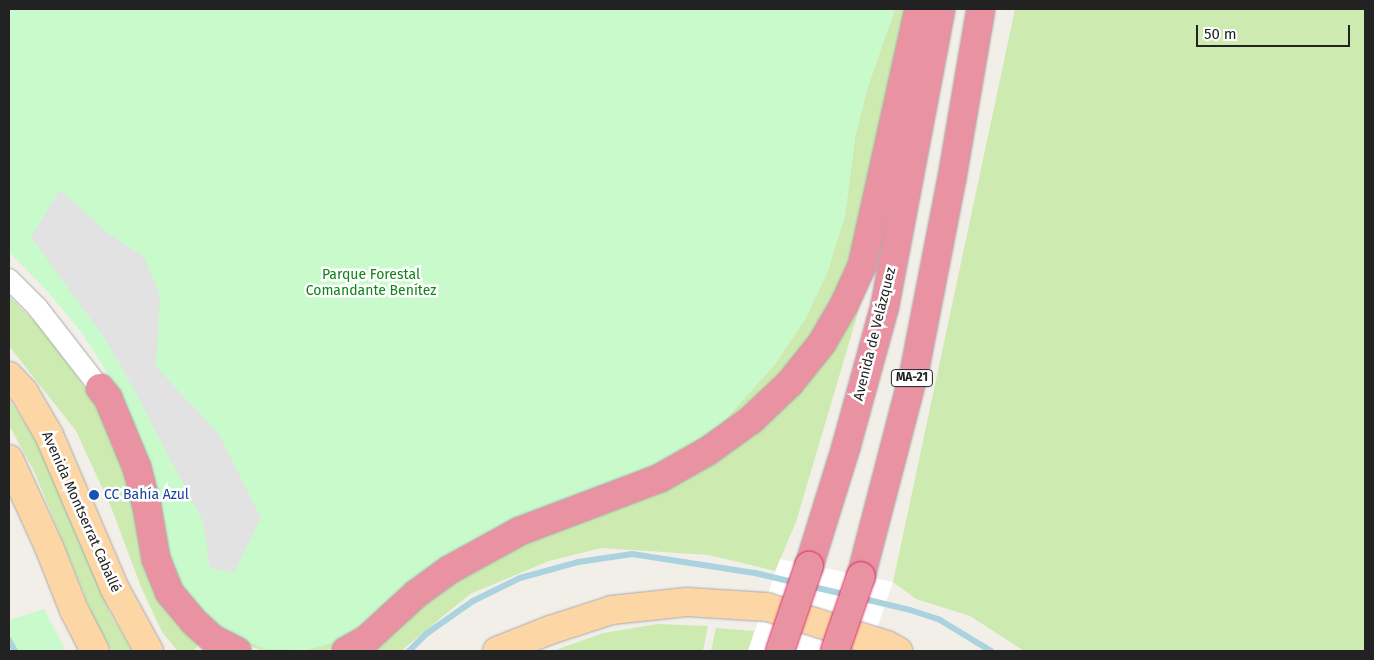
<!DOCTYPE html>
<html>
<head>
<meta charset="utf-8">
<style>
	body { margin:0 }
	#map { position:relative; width:1374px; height:660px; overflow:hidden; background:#f2efe9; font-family:"Fira Sans",sans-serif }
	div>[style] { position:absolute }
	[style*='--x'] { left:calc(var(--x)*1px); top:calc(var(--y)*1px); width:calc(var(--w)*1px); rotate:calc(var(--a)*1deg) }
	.grass>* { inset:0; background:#cdebb0 }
	.park>* { inset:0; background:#c8facc }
	.parking>* { inset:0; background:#e2e2e2 }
	.pier>* { inset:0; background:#fff }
	.stream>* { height:6px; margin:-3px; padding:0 3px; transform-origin:3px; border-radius:3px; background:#aad3df }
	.roads { filter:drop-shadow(0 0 1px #a9a9a9) drop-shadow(0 0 1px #a9a9a9) }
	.street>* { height:20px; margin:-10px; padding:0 10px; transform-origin:10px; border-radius:10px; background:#fff }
	.primary>* { height:28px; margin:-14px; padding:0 14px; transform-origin:14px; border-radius:14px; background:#fcd6a4 }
	.highway>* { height:28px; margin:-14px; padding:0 14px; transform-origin:14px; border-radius:14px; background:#e892a2 }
	.bridges { filter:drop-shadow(0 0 1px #dc2a67) drop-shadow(0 0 1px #dc2a67) }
	.highway-bridge>* { height:28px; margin:-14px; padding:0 14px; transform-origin:14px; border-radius:14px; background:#e892a2 }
	.dots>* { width:14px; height:14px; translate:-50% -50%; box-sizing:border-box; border:2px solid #fff; border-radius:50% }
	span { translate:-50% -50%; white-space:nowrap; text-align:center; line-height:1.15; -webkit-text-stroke:5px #fff; paint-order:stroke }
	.shield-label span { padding:1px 4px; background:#fff; border:1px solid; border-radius:4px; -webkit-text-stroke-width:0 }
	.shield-label { font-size:12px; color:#222; font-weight:700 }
	.park-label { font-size:14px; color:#0c8416 }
	.street-label { font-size:14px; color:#222 }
	.transit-label { font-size:14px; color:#164399 }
	.left { translate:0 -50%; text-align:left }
	.frame { position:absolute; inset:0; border:10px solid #222; pointer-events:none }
	.scale { position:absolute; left:1196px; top:25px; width:154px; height:22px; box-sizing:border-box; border:2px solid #222; border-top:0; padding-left:6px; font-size:15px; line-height:18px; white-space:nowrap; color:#222; -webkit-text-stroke:4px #fff; paint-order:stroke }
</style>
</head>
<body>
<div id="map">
	<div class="grass">
		<i style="clip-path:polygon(895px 9px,910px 9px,848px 276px,817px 332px,785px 373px,726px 428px,670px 464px,585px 499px,341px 647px,321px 651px,262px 651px,225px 636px,173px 578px,146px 455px,159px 499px,168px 546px,433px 566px,485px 534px,669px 458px,722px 423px,775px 364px,805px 319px,827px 273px,845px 215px,855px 138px,867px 89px)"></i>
		<i style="clip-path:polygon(1015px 9px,1365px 9px,1365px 651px,1024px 651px,970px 616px,916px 599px,893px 582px)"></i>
		<i style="clip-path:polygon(865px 289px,796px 522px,775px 571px,709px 555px,601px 548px,549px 561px,470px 594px,401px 651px,369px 651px,466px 570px,514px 543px,687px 475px)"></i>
		<i style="clip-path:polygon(9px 296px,43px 330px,94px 400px,125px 460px,201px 640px,194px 651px,178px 651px,162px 632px,141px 587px,111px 507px,76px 431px,9px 346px)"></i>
		<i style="clip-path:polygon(9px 399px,43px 451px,110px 613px,132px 651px,112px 651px,94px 618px,34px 471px,9px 425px)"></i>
		<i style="clip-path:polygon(658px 624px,708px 626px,703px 651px,553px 651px,603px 633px)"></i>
		<i style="clip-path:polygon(716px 628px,754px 631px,748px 651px,711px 651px)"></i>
	</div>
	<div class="park">
		<i style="clip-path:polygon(9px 9px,895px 9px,867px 89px,855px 138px,845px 215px,827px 273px,805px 319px,775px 364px,722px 423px,669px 458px,485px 534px,433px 566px,363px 627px,340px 641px,307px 650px,266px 649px,227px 633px,195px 606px,177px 577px,168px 546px,159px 499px,146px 455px,115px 385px,82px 333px,49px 293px,9px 252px)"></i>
		<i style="clip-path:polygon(44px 609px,66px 651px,9px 651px,9px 620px)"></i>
	</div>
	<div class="parking">
		<i style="clip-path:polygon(60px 190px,109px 234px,144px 257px,160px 295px,156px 367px,219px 434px,261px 518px,234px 572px,210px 568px,203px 521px,124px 371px,103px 336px,31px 237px)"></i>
	</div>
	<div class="pier">
		<i style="clip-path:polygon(780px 559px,893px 582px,869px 651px,748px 651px)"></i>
	</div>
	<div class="stream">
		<i style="--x:809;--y:586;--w:40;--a:13"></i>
		<i style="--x:860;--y:598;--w:51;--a:13.5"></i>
		<i style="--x:910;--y:610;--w:32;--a:18"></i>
		<i style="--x:940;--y:620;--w:60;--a:31.3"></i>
		<i style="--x:9;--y:640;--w:13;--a:61"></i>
		<i style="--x:409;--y:651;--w:24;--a:-45"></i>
		<i style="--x:426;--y:634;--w:57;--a:-35.1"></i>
		<i style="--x:473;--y:601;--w:52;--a:-26.1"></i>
		<i style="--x:520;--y:578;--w:60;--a:-15.4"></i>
		<i style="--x:578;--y:562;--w:55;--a:-8.4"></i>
		<i style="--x:632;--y:554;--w:124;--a:8.8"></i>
		<i style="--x:755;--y:573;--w:43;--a:13.4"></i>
	</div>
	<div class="roads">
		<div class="street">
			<i style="--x:9;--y:279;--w:40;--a:45"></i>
			<i style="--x:37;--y:307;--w:103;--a:52.1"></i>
		</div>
		<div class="primary">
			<i style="--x:9;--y:376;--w:22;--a:47"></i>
			<i style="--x:24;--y:392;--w:50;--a:59.8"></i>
			<i style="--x:49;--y:435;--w:168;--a:66.8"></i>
			<i style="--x:115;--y:589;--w:71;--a:61.3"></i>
			<i style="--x:9;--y:459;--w:97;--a:65.6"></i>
			<i style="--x:49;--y:547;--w:68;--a:68.4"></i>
			<i style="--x:74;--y:610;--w:46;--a:62.9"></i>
			<i style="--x:497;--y:651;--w:57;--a:-21.6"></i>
			<i style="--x:550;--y:630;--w:65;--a:-17.9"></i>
			<i style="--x:612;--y:610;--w:75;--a:-6.1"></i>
			<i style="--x:687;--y:602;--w:80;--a:3.6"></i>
			<i style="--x:767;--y:607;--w:126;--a:17.6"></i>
			<i style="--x:887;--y:645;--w:13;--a:29"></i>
		</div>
		<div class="highway">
			<i style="--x:100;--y:388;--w:13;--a:51"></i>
			<i style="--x:108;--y:398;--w:76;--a:67.5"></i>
			<i style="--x:137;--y:468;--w:40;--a:75.6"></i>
			<i style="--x:147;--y:507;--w:53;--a:80.2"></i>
			<i style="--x:156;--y:559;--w:35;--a:68"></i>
			<i style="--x:169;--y:592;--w:38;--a:50"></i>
			<i style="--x:193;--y:621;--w:27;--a:42"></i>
			<i style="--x:213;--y:639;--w:27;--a:27"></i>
			<i style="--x:809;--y:566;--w:125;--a:-72.7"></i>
			<i style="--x:846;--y:447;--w:147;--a:-74.6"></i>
			<i style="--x:885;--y:305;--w:301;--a:-79.3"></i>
			<i style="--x:861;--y:576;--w:215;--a:-75.4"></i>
			<i style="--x:915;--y:368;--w:194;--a:-79"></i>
			<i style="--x:952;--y:178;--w:171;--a:-80.3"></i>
			<i style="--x:346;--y:651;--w:23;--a:-29"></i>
			<i style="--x:366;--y:640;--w:68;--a:-42.6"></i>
			<i style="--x:416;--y:594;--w:41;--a:-36"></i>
			<i style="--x:449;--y:570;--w:81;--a:-28.8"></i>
			<i style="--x:520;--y:531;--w:150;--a:-20.7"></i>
			<i style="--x:660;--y:478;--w:55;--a:-29.4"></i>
			<i style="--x:708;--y:451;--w:53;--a:-35.8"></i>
			<i style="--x:751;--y:420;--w:54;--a:-43.5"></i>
			<i style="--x:790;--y:383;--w:51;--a:-51.3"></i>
			<i style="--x:822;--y:343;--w:44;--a:-59.9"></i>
			<i style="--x:844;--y:305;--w:43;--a:-65.2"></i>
			<i style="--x:862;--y:266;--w:263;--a:-77.5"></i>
		</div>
	</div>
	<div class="bridges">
		<div class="highway-bridge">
			<i style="--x:780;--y:651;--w:90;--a:-71.2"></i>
			<i style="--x:835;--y:651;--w:79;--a:-70.9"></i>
		</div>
	</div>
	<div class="dots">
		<i style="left:94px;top:495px;background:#1a4fb4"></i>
	</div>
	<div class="shield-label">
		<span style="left:912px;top:378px">MA-21</span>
	</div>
	<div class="park-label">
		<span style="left:371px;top:283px">Parque Forestal<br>Comandante Benítez</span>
	</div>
	<div class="street-label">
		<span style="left:875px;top:334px;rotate:-76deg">Avenida de Velázquez</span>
		<span style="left:81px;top:512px;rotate:66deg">Avenida Montserrat Caballé</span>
	</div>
	<div class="transit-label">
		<span class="left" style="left:104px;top:495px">CC Bahía Azul</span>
	</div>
	<div class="frame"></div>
	<div class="scale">50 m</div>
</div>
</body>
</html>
